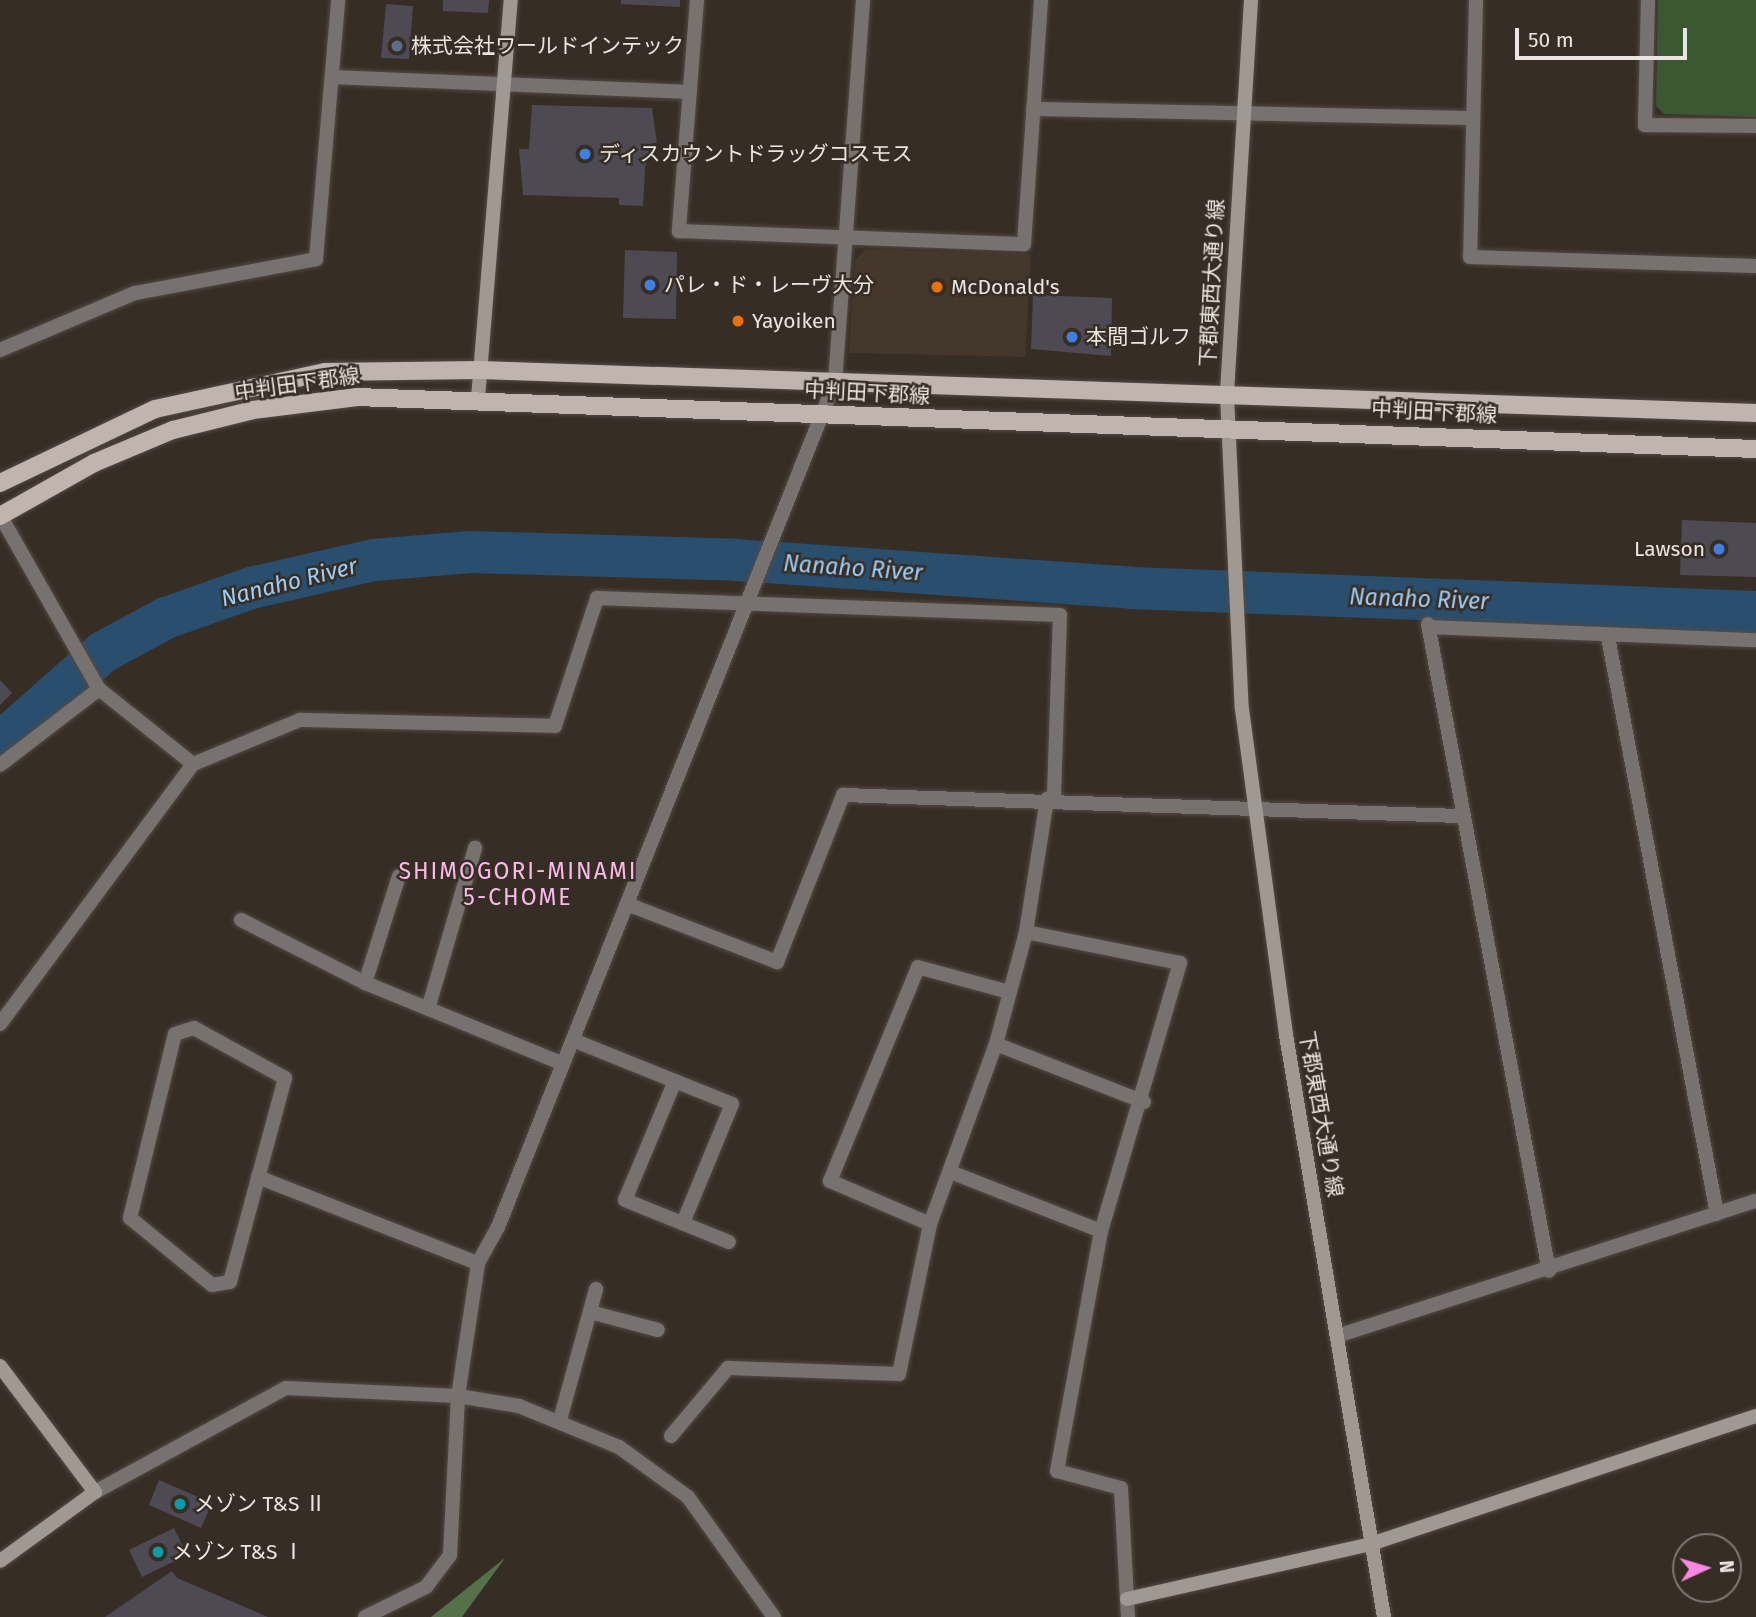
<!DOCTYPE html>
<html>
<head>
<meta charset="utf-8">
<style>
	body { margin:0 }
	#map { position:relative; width:1756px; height:1617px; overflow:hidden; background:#362d25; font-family:"Fira Sans","Noto Sans JP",sans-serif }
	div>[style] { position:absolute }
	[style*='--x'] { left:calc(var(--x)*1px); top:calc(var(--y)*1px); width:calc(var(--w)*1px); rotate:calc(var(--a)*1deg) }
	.built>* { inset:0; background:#44372b }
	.green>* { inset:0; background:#3c5833 }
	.forest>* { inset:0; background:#54714a }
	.river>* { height:42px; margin:-21px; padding:0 21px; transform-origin:21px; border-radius:21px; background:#294e6e }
	.building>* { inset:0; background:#4e4a54 }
	.roads { filter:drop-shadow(0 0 2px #534a43) drop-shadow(0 0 2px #534a43) }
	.street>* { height:14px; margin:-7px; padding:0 7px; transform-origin:7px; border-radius:7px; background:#77726f }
	.secondary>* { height:14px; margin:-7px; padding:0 7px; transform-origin:7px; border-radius:7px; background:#a09892 }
	.primary>* { height:18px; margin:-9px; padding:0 9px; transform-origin:9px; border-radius:9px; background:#c0b5ae }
	.dots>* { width:19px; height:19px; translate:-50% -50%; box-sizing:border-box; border:4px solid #362d25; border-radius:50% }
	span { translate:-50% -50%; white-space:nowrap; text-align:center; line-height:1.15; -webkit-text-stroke:5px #362d25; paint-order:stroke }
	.poi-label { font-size:21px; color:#ebe5e1 }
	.left { translate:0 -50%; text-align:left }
	.right { translate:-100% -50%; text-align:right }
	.street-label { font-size:21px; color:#ebe5e1 }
	.water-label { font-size:23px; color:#9dcdf8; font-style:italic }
	.neighbourhood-label { font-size:23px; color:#fbb8ea; letter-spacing:2px }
	.north { position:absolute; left:1672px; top:1533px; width:70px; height:70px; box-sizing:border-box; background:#362d25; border:2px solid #7e7770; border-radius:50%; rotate:86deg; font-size:19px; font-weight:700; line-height:28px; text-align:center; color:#ebe5e1 }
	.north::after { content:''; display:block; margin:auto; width:24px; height:32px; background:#fd86e2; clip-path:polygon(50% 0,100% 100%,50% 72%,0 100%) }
	.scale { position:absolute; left:1515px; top:28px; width:172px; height:32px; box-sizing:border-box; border:4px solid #ebe5e1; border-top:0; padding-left:9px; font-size:21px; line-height:24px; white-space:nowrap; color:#ebe5e1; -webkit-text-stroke:5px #362d25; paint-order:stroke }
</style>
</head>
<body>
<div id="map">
	<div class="built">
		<i style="clip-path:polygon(866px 249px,1031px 254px,1025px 357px,849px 353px,855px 260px)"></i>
	</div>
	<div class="green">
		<i style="clip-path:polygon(1658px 0,1756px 0,1756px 117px,1664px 114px,1656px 106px)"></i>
	</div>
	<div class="forest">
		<i style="clip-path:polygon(505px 1558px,462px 1617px,431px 1617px)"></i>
	</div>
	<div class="river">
		<i style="--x:0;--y:743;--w:137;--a:-41.5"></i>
		<i style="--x:103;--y:652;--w:72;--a:-28.4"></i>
		<i style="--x:166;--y:618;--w:90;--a:-19.4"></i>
		<i style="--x:251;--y:588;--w:126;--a:-12.8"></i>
		<i style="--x:374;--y:560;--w:97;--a:-4.7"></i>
		<i style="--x:471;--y:552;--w:265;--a:1.7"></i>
		<i style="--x:736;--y:560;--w:397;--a:4"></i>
		<i style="--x:1132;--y:588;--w:624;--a:2.2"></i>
	</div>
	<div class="building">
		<i style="clip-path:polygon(443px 0,489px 0,488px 13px,443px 11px)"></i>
		<i style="clip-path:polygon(621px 0,680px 0,680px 7px,621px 4px)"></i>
		<i style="clip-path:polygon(386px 4px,413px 6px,409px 59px,381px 58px)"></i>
		<i style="clip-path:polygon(532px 105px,652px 108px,657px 143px,652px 143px,645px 168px,643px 206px,619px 205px,619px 198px,523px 195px,519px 149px,529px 149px)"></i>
		<i style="clip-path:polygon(625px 250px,677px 252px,676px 319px,623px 318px)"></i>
		<i style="clip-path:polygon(1033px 295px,1112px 298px,1111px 356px,1031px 349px)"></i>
		<i style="clip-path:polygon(1682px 520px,1756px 523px,1756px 577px,1680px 575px)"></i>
		<i style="clip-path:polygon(0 680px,12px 693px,0 705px)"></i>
		<i style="clip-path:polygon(159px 1480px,212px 1503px,201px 1528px,149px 1505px)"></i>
		<i style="clip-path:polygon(174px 1528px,187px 1555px,142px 1577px,129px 1550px)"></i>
		<i style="clip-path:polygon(172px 1571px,177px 1578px,268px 1617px,105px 1617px)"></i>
	</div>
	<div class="roads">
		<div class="street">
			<i style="--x:697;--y:0;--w:232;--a:94.5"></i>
			<i style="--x:679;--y:231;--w:345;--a:2.2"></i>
			<i style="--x:1024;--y:244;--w:245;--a:-86"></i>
			<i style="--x:1476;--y:0;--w:257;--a:91.3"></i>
			<i style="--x:1470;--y:257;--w:286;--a:1.8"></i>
			<i style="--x:1648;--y:0;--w:125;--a:91.4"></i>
			<i style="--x:1645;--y:125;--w:111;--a:0.5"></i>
			<i style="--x:332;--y:77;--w:358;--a:2.4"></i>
			<i style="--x:1033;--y:109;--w:440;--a:1.2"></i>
			<i style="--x:0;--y:350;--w:147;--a:-22.9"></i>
			<i style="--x:135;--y:293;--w:184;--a:-10.6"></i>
			<i style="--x:316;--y:259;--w:260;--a:-85.1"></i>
			<i style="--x:0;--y:515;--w:200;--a:60.4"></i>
			<i style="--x:99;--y:689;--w:120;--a:38.6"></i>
			<i style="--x:1428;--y:624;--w:658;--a:79.41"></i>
			<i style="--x:1429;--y:627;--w:327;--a:2.3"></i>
			<i style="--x:1608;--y:637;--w:587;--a:79.3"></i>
			<i style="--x:0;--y:765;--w:125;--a:-37.5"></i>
			<i style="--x:627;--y:904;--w:161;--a:21.1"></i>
			<i style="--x:777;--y:962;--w:180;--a:-68.4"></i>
			<i style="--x:843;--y:795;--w:618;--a:1.95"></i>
			<i style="--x:241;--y:920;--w:139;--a:26.9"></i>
			<i style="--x:365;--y:983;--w:214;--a:22.2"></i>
			<i style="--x:1026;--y:932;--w:157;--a:11.4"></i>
			<i style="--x:1180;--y:963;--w:279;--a:106.4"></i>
			<i style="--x:1101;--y:1231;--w:244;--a:100.4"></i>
			<i style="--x:1057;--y:1471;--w:66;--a:14.9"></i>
			<i style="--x:1121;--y:1488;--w:129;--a:86.9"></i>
			<i style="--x:365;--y:983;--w:112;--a:-72.4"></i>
			<i style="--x:428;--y:1009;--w:168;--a:-73.7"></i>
			<i style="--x:0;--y:1024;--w:324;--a:-53.4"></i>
			<i style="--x:193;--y:764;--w:116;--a:-22.4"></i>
			<i style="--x:300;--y:720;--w:255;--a:1.3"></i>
			<i style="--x:555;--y:726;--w:135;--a:-71.8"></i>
			<i style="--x:597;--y:598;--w:463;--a:2.1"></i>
			<i style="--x:1060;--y:615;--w:184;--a:91.9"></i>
			<i style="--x:194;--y:1028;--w:104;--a:28.8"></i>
			<i style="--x:285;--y:1078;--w:211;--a:105.1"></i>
			<i style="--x:230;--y:1282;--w:18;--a:171"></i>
			<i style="--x:212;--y:1285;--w:106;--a:-140.7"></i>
			<i style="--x:130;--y:1218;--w:189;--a:-76.3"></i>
			<i style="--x:175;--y:1034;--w:20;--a:-18"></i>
			<i style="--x:573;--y:1040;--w:171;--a:21.9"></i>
			<i style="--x:732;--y:1104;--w:129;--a:112.4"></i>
			<i style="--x:996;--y:1044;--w:159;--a:21.4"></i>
			<i style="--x:675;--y:1081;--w:129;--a:112.8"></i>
			<i style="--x:625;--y:1200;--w:112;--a:22"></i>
			<i style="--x:953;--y:1173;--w:159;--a:21.4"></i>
			<i style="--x:258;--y:1177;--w:236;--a:21.4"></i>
			<i style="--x:930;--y:1224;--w:109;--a:-156.7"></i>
			<i style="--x:830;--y:1181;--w:231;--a:-67.6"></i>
			<i style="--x:918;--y:967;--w:94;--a:15.4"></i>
			<i style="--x:590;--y:1312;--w:70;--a:14.8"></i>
			<i style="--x:1337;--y:1336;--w:440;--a:-17.9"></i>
			<i style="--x:560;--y:1420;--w:136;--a:-74.6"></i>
			<i style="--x:671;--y:1436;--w:89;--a:-50"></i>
			<i style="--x:728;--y:1368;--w:171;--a:2"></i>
			<i style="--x:899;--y:1374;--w:153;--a:-78.3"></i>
			<i style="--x:930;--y:1224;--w:192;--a:-69.9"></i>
			<i style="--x:996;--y:1044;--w:116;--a:-75"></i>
			<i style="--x:1026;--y:932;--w:135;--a:-81"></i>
			<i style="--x:95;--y:1492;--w:217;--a:-28.6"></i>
			<i style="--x:286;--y:1388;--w:172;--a:2.7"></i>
			<i style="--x:458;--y:1396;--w:62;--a:9.3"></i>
			<i style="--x:519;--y:1406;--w:108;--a:22.3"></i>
			<i style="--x:619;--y:1447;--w:85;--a:35.9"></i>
			<i style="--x:688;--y:1497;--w:148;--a:54.4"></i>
			<i style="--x:365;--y:1617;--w:68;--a:-26.2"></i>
			<i style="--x:426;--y:1587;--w:40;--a:-53"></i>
			<i style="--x:450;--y:1555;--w:159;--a:-87.1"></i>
			<i style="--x:458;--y:1396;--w:134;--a:-81.4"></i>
			<i style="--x:478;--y:1263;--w:41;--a:-60.9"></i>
			<i style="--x:498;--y:1227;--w:910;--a:-68.26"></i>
			<i style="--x:835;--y:382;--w:383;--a:-85.8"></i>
		</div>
		<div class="secondary">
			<i style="--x:1251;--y:0;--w:397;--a:93.5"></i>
			<i style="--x:1227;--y:396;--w:313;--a:87.3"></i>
			<i style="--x:1242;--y:709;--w:329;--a:82.3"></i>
			<i style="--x:1286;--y:1035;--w:590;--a:80.44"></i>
			<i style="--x:478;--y:398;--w:399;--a:-85.3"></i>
			<i style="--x:0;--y:1366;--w:158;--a:53"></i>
			<i style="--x:95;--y:1492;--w:117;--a:144"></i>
			<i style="--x:1127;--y:1599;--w:250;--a:-12.7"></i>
			<i style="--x:1371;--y:1544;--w:406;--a:-18.4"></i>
		</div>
		<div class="primary">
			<i style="--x:0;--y:483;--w:172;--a:-25.5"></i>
			<i style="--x:155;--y:409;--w:174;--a:-12.3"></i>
			<i style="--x:325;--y:372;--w:155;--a:-0.7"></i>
			<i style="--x:480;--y:370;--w:1277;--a:1.93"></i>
			<i style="--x:0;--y:516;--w:108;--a:-29.4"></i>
			<i style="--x:94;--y:463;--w:86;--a:-22.7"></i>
			<i style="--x:173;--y:430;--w:82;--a:-14"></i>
			<i style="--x:253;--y:410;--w:105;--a:-7.1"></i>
			<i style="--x:357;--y:397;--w:1400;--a:2.13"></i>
		</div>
	</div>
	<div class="dots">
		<i style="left:397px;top:46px;background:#5c6f8a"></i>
		<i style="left:585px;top:154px;background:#3f7fe0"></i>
		<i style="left:650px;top:285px;background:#3f7fe0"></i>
		<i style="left:937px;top:287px;background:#e8710a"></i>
		<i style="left:738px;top:321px;background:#e8710a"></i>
		<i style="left:1072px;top:337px;background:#3f7fe0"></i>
		<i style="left:1719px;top:549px;background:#3f7fe0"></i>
		<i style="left:180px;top:1504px;background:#0f9aa8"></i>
		<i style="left:158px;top:1552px;background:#0f9aa8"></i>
	</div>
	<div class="poi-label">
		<span class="left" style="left:411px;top:46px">株式会社ワールドインテック</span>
		<span class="left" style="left:599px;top:154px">ディスカウントドラッグコスモス</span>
		<span class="left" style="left:664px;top:285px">パレ・ド・レーヴ大分</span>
		<span class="left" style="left:951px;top:287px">McDonald's</span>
		<span class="left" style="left:752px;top:321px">Yayoiken</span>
		<span class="left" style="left:1086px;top:337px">本間ゴルフ</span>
		<span class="right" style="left:1705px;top:549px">Lawson</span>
		<span class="left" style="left:194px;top:1504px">メゾン T&amp;S Ⅱ</span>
		<span class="left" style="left:172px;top:1552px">メゾン T&amp;S Ⅰ</span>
	</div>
	<div class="street-label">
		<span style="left:1212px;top:283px;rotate:-87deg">下郡東西大通り線</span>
		<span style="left:297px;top:384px;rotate:-8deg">中判田下郡線</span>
		<span style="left:867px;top:393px;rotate:3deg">中判田下郡線</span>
		<span style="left:1434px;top:412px;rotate:3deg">中判田下郡線</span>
		<span style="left:1321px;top:1114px;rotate:80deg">下郡東西大通り線</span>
	</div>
	<div class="water-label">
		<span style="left:853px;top:568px;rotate:4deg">Nanaho River</span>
		<span style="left:289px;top:582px;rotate:-14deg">Nanaho River</span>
		<span style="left:1419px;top:599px;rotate:2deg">Nanaho River</span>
	</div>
	<div class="neighbourhood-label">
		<span style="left:518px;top:884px">SHIMOGORI-MINAMI<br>5-CHOME</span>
	</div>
	<div class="north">N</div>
	<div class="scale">50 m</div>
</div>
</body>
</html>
